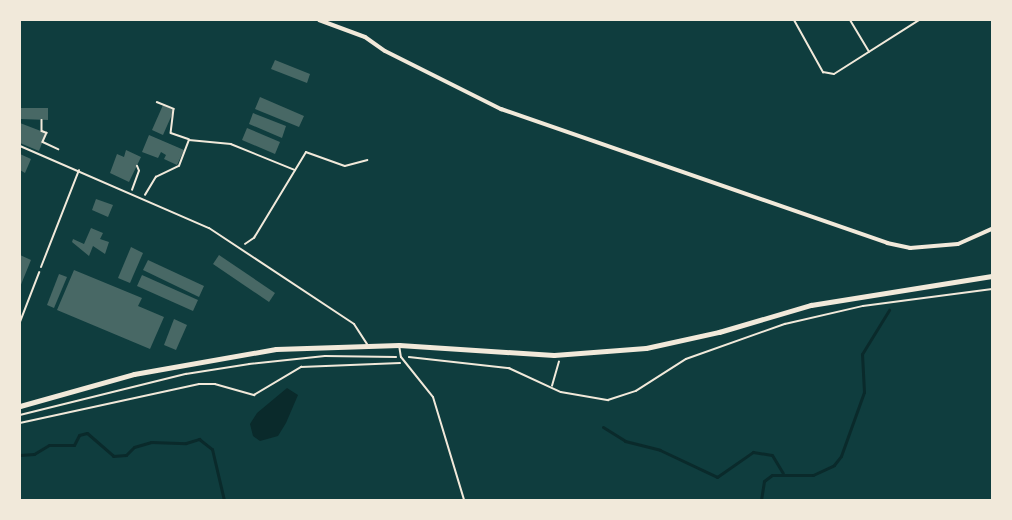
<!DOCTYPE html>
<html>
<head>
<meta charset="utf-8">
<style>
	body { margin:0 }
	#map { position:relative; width:1012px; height:520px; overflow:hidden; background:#0f3d3e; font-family:"Fira Sans Condensed",sans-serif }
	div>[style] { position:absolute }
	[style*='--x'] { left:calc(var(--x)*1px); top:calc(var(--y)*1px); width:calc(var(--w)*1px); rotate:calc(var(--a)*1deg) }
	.water>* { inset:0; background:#0a2a2b }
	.stream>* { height:3px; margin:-1.5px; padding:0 1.5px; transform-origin:1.5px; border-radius:1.5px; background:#0a2a2b }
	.building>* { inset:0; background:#486865 }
	.path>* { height:1.5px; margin:-0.75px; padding:0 0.75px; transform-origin:0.75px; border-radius:0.75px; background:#f1e9da }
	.service>* { height:2px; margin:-1px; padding:0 1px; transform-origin:1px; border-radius:1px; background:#f1e9da }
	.minor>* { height:4px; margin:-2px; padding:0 2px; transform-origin:2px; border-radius:2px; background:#f1e9da }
	.secondary>* { height:5px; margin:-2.5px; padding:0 2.5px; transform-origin:2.5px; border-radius:2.5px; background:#f1e9da }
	span { translate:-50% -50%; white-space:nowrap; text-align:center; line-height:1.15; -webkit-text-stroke:6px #f1e9da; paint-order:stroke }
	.frame { position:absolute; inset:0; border:21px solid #f1e9da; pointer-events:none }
</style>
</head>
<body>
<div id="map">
	<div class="water">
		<i style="clip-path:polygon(287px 388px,298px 395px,286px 423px,278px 436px,260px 441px,253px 436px,250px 424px,257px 413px)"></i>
	</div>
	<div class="stream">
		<i style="--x:603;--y:427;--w:26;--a:32"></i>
		<i style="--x:625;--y:441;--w:36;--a:14"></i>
		<i style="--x:660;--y:450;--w:63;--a:25.3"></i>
		<i style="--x:717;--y:477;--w:44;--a:-34.8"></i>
		<i style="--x:753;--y:452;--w:19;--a:9"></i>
		<i style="--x:772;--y:455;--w:21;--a:59"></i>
		<i style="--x:20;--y:455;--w:14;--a:-4"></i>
		<i style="--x:34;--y:454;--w:17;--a:-31"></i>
		<i style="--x:49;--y:445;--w:25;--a:0"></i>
		<i style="--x:74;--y:445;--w:11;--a:-63"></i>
		<i style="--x:79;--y:435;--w:8;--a:-14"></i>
		<i style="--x:87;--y:433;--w:35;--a:41"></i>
		<i style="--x:113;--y:456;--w:13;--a:-4"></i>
		<i style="--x:126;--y:455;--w:11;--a:-45"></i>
		<i style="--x:134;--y:447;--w:18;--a:-16"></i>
		<i style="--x:151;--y:442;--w:35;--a:2"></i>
		<i style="--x:186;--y:443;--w:14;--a:-17"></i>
		<i style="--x:199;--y:439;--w:16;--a:38"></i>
		<i style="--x:212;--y:449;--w:52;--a:76.8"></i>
		<i style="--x:761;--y:500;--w:19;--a:-81"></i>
		<i style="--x:764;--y:481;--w:10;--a:-37"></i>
		<i style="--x:772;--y:475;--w:41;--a:0"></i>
		<i style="--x:813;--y:475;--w:23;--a:-25"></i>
		<i style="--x:834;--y:465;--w:11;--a:-52"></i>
		<i style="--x:841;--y:456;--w:68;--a:-70.2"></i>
		<i style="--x:864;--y:392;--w:38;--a:-93"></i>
		<i style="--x:862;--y:354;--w:52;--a:-58.5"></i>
	</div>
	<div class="building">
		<i style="clip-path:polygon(275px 60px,310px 74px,307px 83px,271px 69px)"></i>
		<i style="clip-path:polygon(260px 97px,304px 116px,299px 127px,255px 109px)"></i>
		<i style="clip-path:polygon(163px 105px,174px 110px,163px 135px,152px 130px)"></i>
		<i style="clip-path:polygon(20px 108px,48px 108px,48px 120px,20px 119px)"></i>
		<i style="clip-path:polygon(253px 113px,286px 126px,282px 138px,249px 124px)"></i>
		<i style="clip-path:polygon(20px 123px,46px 133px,39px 151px,20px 143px)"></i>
		<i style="clip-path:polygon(247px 128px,280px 142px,275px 154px,242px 140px)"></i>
		<i style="clip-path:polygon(149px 135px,184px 150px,177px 165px,164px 159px,166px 155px,161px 152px,158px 158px,142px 152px)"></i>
		<i style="clip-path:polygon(126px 150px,141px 157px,129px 182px,110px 173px,117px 154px,124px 157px)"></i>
		<i style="clip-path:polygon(20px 154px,31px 159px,25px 173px,20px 170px)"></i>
		<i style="clip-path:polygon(96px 199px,113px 205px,108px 217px,92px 210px)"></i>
		<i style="clip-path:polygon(91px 228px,103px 233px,100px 239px,109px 242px,105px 254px,93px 246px,89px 256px,72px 242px,73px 239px,84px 244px)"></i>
		<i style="clip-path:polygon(131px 247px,143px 253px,130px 283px,118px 278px)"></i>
		<i style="clip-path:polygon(20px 255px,31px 260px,20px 287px)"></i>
		<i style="clip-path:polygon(219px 255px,275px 293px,269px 302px,213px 264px)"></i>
		<i style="clip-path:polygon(148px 260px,204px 286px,199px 297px,143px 270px)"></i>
		<i style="clip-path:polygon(74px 270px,142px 298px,138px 306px,164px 317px,150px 349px,57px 310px)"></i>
		<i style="clip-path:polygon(59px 274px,67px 277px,54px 308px,47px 305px)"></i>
		<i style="clip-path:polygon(142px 275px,198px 300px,193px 311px,137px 286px)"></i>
		<i style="clip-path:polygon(174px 319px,187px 325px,176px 350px,164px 345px)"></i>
	</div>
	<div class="path">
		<i style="--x:157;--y:102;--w:18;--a:22"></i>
		<i style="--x:174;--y:109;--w:24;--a:97"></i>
		<i style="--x:171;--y:133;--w:18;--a:19"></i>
		<i style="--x:42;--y:120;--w:11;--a:90"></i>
		<i style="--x:42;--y:131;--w:5;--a:22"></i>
		<i style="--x:47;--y:133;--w:10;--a:114"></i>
		<i style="--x:43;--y:142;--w:17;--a:25"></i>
		<i style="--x:132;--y:190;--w:20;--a:-70"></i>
		<i style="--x:139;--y:171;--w:5;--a:-112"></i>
		<i style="--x:145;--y:195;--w:21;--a:-59"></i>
		<i style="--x:156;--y:177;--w:25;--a:-26"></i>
		<i style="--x:179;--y:166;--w:28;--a:-69"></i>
		<i style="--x:189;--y:140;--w:42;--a:5.4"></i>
		<i style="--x:231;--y:144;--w:69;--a:22.1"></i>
		<i style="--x:245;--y:244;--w:11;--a:-34"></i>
		<i style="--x:254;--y:238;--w:100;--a:-58.8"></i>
		<i style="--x:306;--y:152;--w:41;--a:19.7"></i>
		<i style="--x:345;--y:166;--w:23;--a:-15"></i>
		<i style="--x:20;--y:322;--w:53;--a:-68.8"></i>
		<i style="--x:409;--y:357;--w:101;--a:6.3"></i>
		<i style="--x:509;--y:368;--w:57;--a:24.8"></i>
		<i style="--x:561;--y:392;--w:48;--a:9.7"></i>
		<i style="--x:608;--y:400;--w:29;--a:-18"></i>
		<i style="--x:636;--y:391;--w:59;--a:-32.6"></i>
		<i style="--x:686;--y:359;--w:105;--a:-19.5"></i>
		<i style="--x:785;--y:324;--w:80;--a:-13"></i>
		<i style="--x:863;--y:306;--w:130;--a:-7.5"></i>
		<i style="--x:552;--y:386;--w:25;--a:-74"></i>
		<i style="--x:20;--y:415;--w:171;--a:-13.9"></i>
		<i style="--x:186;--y:374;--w:64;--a:-9"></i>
		<i style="--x:249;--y:364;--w:76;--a:-6"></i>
		<i style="--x:325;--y:356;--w:71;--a:0.8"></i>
		<i style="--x:20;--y:423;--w:183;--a:-12.3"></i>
		<i style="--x:199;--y:384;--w:16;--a:0"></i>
		<i style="--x:215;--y:384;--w:41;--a:15.8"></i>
		<i style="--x:254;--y:395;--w:55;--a:-30.8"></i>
		<i style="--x:301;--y:367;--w:99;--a:-2.3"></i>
	</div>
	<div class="service">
		<i style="--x:794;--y:20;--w:60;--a:60.9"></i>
		<i style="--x:823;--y:72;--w:11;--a:10"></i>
		<i style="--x:834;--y:74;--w:101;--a:-32.4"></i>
		<i style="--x:850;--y:20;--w:37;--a:59"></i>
		<i style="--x:20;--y:146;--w:206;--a:23.5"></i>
		<i style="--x:209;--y:228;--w:174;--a:33.5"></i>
		<i style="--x:354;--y:324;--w:24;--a:57"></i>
		<i style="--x:41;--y:267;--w:104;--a:-68.6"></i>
		<i style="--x:399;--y:345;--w:12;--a:81"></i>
		<i style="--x:401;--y:357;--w:51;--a:51.3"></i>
		<i style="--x:433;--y:397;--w:108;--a:73.2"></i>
	</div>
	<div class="minor">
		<i style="--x:319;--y:20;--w:49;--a:20.3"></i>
		<i style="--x:365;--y:37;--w:24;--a:35"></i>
		<i style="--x:385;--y:51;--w:130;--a:26.6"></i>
		<i style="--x:501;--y:109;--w:409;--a:19.1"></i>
		<i style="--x:887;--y:243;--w:24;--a:12"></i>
		<i style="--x:910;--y:248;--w:48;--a:-4.8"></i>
		<i style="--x:958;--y:244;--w:37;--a:-24"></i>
	</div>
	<div class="secondary">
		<i style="--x:20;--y:406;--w:118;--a:-15.7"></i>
		<i style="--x:134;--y:374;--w:144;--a:-10"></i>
		<i style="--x:276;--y:349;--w:123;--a:-1.9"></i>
		<i style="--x:399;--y:345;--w:155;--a:3.7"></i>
		<i style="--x:554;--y:355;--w:92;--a:-4.4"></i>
		<i style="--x:646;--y:348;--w:75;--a:-12.4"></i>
		<i style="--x:719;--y:332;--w:96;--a:-16.4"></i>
		<i style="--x:811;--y:305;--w:183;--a:-9.1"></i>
	</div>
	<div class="frame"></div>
</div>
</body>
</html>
